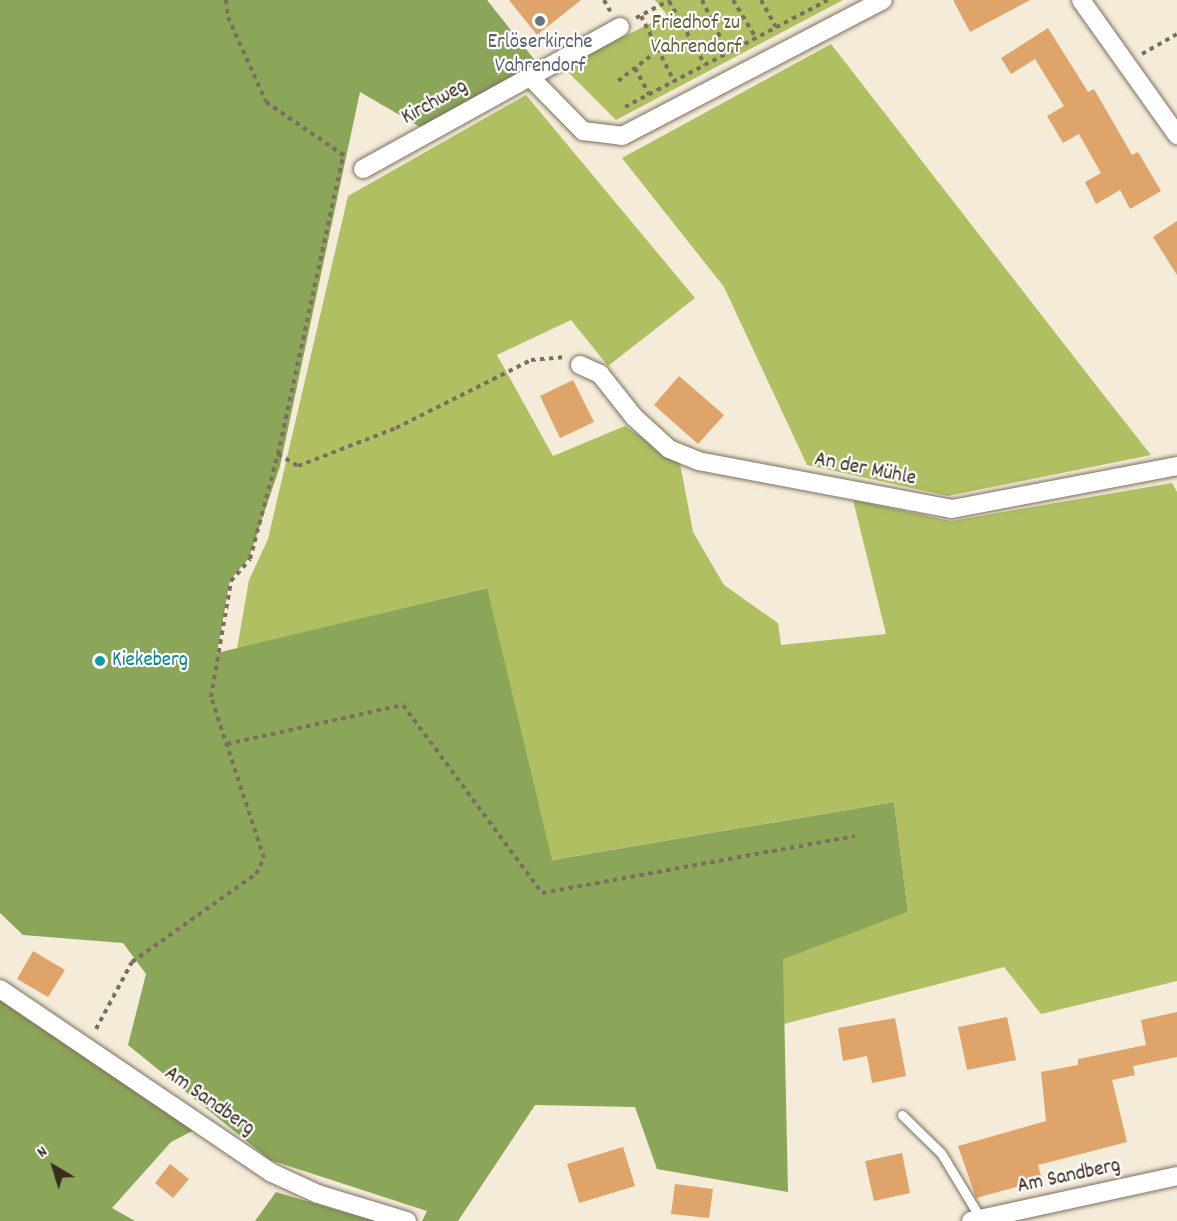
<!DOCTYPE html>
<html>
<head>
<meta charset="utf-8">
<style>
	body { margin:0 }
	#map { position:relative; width:1177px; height:1221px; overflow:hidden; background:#f4ecd8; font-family:Dekko,sans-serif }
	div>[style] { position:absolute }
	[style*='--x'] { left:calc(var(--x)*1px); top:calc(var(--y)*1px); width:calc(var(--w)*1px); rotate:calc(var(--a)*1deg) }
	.green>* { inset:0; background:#afbf62 }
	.forest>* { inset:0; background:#8ba658 }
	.building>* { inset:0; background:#dea469 }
	.path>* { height:4px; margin-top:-2px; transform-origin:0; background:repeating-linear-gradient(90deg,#7c6e5f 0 4.5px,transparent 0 9px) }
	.roads { filter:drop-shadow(0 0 2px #7c6e5f) drop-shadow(0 0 2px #7c6e5f) }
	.service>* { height:9px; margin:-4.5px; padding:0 4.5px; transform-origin:4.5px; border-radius:4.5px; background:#fff }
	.minor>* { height:18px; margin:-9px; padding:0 9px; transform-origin:9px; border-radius:9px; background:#fff }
	.dots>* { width:16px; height:16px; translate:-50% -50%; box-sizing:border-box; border:3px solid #fff; border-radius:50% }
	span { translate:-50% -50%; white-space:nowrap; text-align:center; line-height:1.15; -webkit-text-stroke:4.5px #fff; paint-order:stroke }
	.park-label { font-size:21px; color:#645e36 }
	.worship-label { font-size:21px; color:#5b616d }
	.street-label { font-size:21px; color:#3b2a1e }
	.culture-label { font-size:21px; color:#0d838f }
	.left { translate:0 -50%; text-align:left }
	.north { position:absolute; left:24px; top:1137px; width:60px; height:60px; -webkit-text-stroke:4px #fff; paint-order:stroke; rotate:322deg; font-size:16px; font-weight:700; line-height:24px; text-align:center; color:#3b2a1e }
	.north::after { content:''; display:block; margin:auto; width:21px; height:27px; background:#3b2a1e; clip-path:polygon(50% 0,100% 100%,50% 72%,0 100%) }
</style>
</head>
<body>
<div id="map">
	<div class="green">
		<i style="clip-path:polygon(655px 0,843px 0,616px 120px,563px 67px,667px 15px)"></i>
		<i style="clip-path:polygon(831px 44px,1106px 398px,1151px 455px,948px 496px,807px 465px,724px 287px,622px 158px)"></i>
		<i style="clip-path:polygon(526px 95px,695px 298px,608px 366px,571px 320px,497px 355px,553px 456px,625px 426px,680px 463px,693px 532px,724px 585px,778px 623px,781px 645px,886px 634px,853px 500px,951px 521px,1172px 483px,1177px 492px,1177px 981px,1041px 1014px,1004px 967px,784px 1024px,782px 958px,908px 912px,894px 802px,551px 860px,486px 588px,237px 649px,249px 580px,268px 539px,348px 196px)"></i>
	</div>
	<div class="forest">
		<i style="clip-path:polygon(0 0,487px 0,537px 63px,427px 131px,360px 92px,280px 466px,249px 558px,230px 580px,217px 653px,487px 588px,552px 860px,894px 802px,908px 912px,783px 959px,788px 1192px,657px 1169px,635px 1107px,535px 1105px,458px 1221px,422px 1221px,427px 1211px,270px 1160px,128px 1045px,146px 974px,123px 943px,23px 935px,0 913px)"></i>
		<i style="clip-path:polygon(0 998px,196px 1129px,171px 1142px,112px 1208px,135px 1221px,0 1221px)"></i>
		<i style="clip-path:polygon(276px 1192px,374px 1221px,255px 1221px)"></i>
	</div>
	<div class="building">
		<i style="clip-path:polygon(509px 0,581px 0,537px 35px)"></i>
		<i style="clip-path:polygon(953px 0,1030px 0,970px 32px)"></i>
		<i style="clip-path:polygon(1048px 28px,1088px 92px,1094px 89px,1132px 155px,1138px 152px,1161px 191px,1130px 209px,1120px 190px,1096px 204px,1085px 182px,1101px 173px,1079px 134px,1063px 143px,1047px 116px,1064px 106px,1035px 59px,1011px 74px,1001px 58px)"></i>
		<i style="clip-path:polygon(1177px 221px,1177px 275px,1153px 237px)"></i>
		<i style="clip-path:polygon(679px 376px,724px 415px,698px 444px,654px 405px)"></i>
		<i style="clip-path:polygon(573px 380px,594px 422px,560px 438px,540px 396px)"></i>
		<i style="clip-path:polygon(33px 951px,65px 970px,48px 997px,17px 979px)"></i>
		<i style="clip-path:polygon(1177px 1012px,1177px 1057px,1133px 1066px,1135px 1075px,1112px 1080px,1127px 1142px,1038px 1165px,1042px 1180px,976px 1198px,958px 1146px,1046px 1121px,1041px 1072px,1078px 1065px,1078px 1059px,1146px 1045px,1141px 1020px)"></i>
		<i style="clip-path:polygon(1007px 1017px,1016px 1060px,967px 1070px,958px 1027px)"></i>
		<i style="clip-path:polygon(895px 1018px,906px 1076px,872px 1083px,867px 1056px,843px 1061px,838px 1028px)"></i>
		<i style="clip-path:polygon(623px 1147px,635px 1186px,579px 1203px,567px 1164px)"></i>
		<i style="clip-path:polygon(902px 1153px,910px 1193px,874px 1201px,865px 1161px)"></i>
		<i style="clip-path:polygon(170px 1164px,189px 1179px,173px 1198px,155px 1183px)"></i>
		<i style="clip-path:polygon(675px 1184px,713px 1189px,709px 1218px,671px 1214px)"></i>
	</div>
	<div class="path">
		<i style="--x:226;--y:0;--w:17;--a:83"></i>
		<i style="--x:228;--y:17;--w:93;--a:65.9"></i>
		<i style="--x:266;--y:102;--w:96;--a:34.4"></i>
		<i style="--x:604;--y:0;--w:13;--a:61"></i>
		<i style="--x:702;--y:0;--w:59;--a:63.9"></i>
		<i style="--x:733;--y:0;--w:44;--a:58.8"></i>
		<i style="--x:761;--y:0;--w:31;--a:61"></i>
		<i style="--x:669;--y:1;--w:73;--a:60.6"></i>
		<i style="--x:641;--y:16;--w:73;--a:63.1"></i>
		<i style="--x:636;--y:18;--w:38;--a:-28"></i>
		<i style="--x:1142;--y:54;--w:40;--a:-29.7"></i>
		<i style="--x:635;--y:68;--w:30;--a:62"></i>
		<i style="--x:618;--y:81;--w:49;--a:-37.6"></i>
		<i style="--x:625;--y:107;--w:229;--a:-27.8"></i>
		<i style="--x:278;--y:454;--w:23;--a:31"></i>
		<i style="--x:298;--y:466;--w:105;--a:-21.2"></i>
		<i style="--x:396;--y:428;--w:151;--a:-26.7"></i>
		<i style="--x:531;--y:360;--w:32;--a:-5"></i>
		<i style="--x:227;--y:744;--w:180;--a:-12.5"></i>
		<i style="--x:403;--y:705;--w:234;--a:53.5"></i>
		<i style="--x:542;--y:893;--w:318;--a:-10.3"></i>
		<i style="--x:96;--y:1029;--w:76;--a:-61.8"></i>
		<i style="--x:132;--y:962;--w:152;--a:-35.4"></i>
		<i style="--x:256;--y:874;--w:18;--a:-63"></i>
		<i style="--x:264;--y:858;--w:169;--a:-108.2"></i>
		<i style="--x:211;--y:697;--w:118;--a:-80.2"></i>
		<i style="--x:231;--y:581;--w:29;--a:-49"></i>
		<i style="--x:250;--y:559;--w:109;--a:-75.1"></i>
		<i style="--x:278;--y:454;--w:306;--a:-77.7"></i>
	</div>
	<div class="roads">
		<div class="service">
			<i style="--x:902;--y:1115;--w:54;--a:44.3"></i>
			<i style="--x:941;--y:1153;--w:77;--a:58.8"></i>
		</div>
		<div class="minor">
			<i style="--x:1081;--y:0;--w:166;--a:54.6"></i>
			<i style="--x:530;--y:77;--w:103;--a:-29.1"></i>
			<i style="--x:363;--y:169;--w:191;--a:-28.9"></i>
			<i style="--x:530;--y:77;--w:76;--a:45.5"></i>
			<i style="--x:583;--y:131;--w:39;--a:7"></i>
			<i style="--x:622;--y:136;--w:294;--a:-27.5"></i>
			<i style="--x:580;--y:365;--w:22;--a:24"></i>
			<i style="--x:600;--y:374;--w:55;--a:51.7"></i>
			<i style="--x:634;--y:417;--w:47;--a:42.4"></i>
			<i style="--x:669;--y:449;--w:31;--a:22"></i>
			<i style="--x:698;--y:461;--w:258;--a:10.7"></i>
			<i style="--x:952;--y:509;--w:229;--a:-10.8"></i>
			<i style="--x:0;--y:989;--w:326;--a:34.1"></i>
			<i style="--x:270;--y:1172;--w:53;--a:24.6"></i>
			<i style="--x:318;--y:1194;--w:93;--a:16.9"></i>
			<i style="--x:971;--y:1221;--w:211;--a:-12.3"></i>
		</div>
	</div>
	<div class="dots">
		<i style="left:540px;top:21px;background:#6b7280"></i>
		<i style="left:100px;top:661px;background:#0f9aa8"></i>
	</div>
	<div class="park-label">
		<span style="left:696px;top:36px">Friedhof zu<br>Vahrendorf</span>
	</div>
	<div class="worship-label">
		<span style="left:540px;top:55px">Erlöserkirche<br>Vahrendorf</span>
	</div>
	<div class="street-label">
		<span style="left:435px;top:103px;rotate:-29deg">Kirchweg</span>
		<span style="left:865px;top:470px;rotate:11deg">An der Mühle</span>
		<span style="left:209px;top:1102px;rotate:35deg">Am Sandberg</span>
		<span style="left:1069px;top:1177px;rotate:-12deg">Am Sandberg</span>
	</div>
	<div class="culture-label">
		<span class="left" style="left:112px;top:661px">Kiekeberg</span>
	</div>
	<div class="north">N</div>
</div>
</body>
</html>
